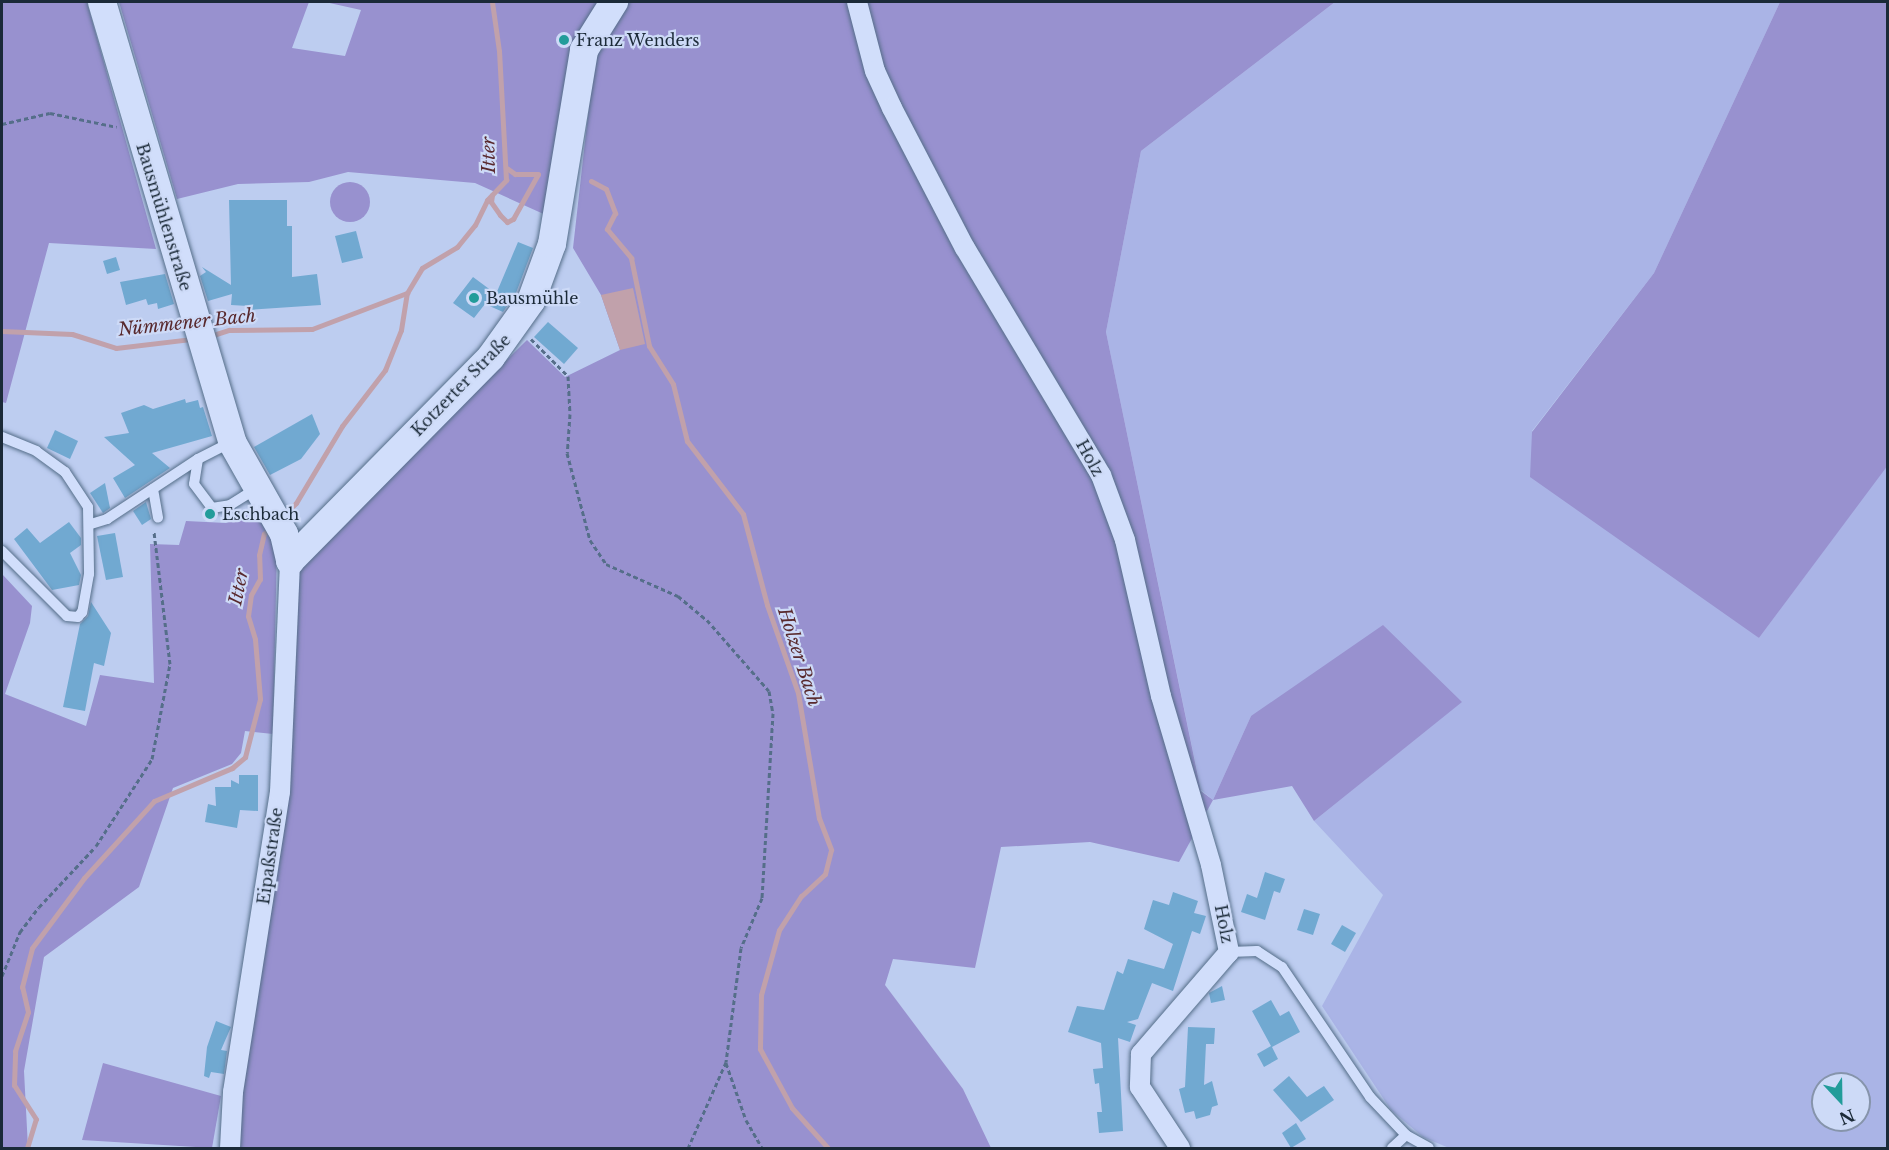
<!DOCTYPE html>
<html>
<head>
<meta charset="utf-8">
<style>
	body { margin:0 }
	#map { position:relative; width:1889px; height:1150px; overflow:hidden; background:#bdcdf0; font-family:"Libre Baskerville",serif }
	div>[style] { position:absolute }
	[style*='--x'] { left:calc(var(--x)*1px); top:calc(var(--y)*1px); width:calc(var(--w)*1px); rotate:calc(var(--a)*1deg) }
	.farmland>* { inset:0; background:#aab4e6 }
	.green>* { inset:0; background:#9891cf }
	.round { border-radius:50% }
	.water>* { inset:0; background:#c1a1ab }
	.stream>* { height:5px; margin:-2.5px; padding:0 2.5px; transform-origin:2.5px; border-radius:2.5px; background:#c1a1ab }
	.building>* { inset:0; background:#71a9d1 }
	.path>* { height:3px; margin-top:-1.5px; transform-origin:0; background:repeating-linear-gradient(90deg,#556e89 0 4.5px,transparent 0 7.5px) }
	.roads { filter:drop-shadow(0 0 2px #556e89) drop-shadow(0 0 2px #556e89) }
	.lane>* { height:10px; margin:-5px; padding:0 5px; transform-origin:5px; border-radius:5px; background:#d1defb }
	.street>* { height:20px; margin:-10px; padding:0 10px; transform-origin:10px; border-radius:10px; background:#d1defb }
	.secondary>* { height:28px; margin:-14px; padding:0 14px; transform-origin:14px; border-radius:14px; background:#d1defb }
	.dots>* { width:16px; height:16px; translate:-50% -50%; box-sizing:border-box; border:3px solid #cddaf7; border-radius:50% }
	span { translate:-50% -50%; white-space:nowrap; text-align:center; line-height:1.15; -webkit-text-stroke:4.5px #cddaf7; paint-order:stroke }
	.poi-label { font-size:16px; color:#1b2a38 }
	.left { translate:0 -50%; text-align:left }
	.street-label { font-size:16px; color:#1b2a38 }
	.water-label { font-size:18px; color:#58292d; font-style:italic }
	.frame { position:absolute; inset:0; border:3px solid #1b2a38; pointer-events:none }
	.north { position:absolute; left:1811px; top:1072px; width:60px; height:60px; box-sizing:border-box; background:#cddaf7; border:2px solid #8694ab; border-radius:50%; rotate:158deg; font-size:16px; font-weight:700; line-height:24px; text-align:center; color:#1b2a38 }
	.north::after { content:''; display:block; margin:auto; width:21px; height:27px; background:#229c9a; clip-path:polygon(50% 0,100% 100%,50% 72%,0 100%) }
</style>
</head>
<body>
<div id="map">
	<div class="farmland">
		<i style="clip-path:polygon(evenodd,1335px 2px,1780px 2px,1654px 273px,1532px 431px,1759px 638px,1887px 465px,1887px 1148px,1449px 1148px,1423px 1137px,1391px 1110px,1322px 1006px,1383px 895px,1314px 821px,1461px 702px,1251px 716px,1213px 800px,1201px 790px,1106px 332px,1141px 151px,1335px 2px,1823px 1084px,1859px 1084px,1859px 1120px,1823px 1120px,1823px 1084px)"></i>
	</div>
	<div class="green">
		<i style="clip-path:polygon(2px 2px,87px 2px,156px 249px,49px 243px,6px 403px,2px 402px)"></i>
		<i style="clip-path:polygon(119px 2px,309px 2px,292px 48px,345px 56px,361px 10px,325px 2px,1335px 2px,1141px 151px,1106px 332px,1201px 791px,1213px 800px,1251px 716px,1383px 625px,1462px 702px,1314px 821px,1292px 786px,1213px 800px,1179px 862px,1090px 842px,1001px 847px,975px 968px,893px 959px,885px 985px,963px 1089px,991px 1148px,236px 1148px,297px 568px,527px 340px,565px 377px,620px 350px,601px 295px,573px 248px,590px 97px,548px 216px,475px 183px,348px 172px,309px 182px,238px 184px,177px 199px)"></i>
		<i style="clip-path:polygon(1780px 2px,1887px 2px,1888px 465px,1759px 638px,1530px 477px,1532px 432px,1654px 273px)"></i>
		<i class="round" style="left:330px;top:182px;width:40px;height:40px"></i>
		<i style="clip-path:polygon(257px 512px,277px 544px,273px 734px,245px 731px,241px 753px,232px 764px,173px 788px,139px 887px,44px 957px,24px 1071px,28px 1148px,2px 1148px,2px 574px,32px 606px,30px 623px,5px 694px,86px 726px,100px 675px,154px 683px,150px 544px,179px 545px,186px 521px,226px 523px)"></i>
		<i style="clip-path:polygon(103px 1063px,221px 1096px,212px 1148px,82px 1140px)"></i>
	</div>
	<div class="water">
		<i style="clip-path:polygon(633px 288px,645px 344px,620px 350px,601px 295px)"></i>
	</div>
	<div class="stream">
		<i style="--x:591;--y:181;--w:17;--a:28"></i>
		<i style="--x:606;--y:189;--w:26;--a:69"></i>
		<i style="--x:615;--y:213;--w:18;--a:117"></i>
		<i style="--x:607;--y:229;--w:38;--a:50"></i>
		<i style="--x:631;--y:258;--w:90;--a:78.4"></i>
		<i style="--x:649;--y:346;--w:45;--a:57.7"></i>
		<i style="--x:673;--y:384;--w:59;--a:76.2"></i>
		<i style="--x:687;--y:441;--w:92;--a:52.5"></i>
		<i style="--x:743;--y:514;--w:94;--a:75.2"></i>
		<i style="--x:767;--y:605;--w:93;--a:70.6"></i>
		<i style="--x:798;--y:693;--w:127;--a:80.5"></i>
		<i style="--x:819;--y:818;--w:34;--a:69"></i>
		<i style="--x:831;--y:850;--w:25;--a:104"></i>
		<i style="--x:825;--y:874;--w:33;--a:137"></i>
		<i style="--x:801;--y:896;--w:40;--a:122.9"></i>
		<i style="--x:779;--y:930;--w:67;--a:105.5"></i>
		<i style="--x:761;--y:995;--w:54;--a:91.1"></i>
		<i style="--x:760;--y:1049;--w:67;--a:61.5"></i>
		<i style="--x:792;--y:1108;--w:54;--a:48"></i>
		<i style="--x:492;--y:195;--w:7;--a:98"></i>
		<i style="--x:491;--y:202;--w:16;--a:55"></i>
		<i style="--x:500;--y:215;--w:10;--a:45"></i>
		<i style="--x:507;--y:222;--w:7;--a:-27"></i>
		<i style="--x:513;--y:219;--w:51;--a:-60.9"></i>
		<i style="--x:538;--y:174;--w:23;--a:180"></i>
		<i style="--x:515;--y:174;--w:9;--a:-144"></i>
		<i style="--x:2;--y:331;--w:70;--a:2.5"></i>
		<i style="--x:72;--y:334;--w:46;--a:17.7"></i>
		<i style="--x:116;--y:348;--w:77;--a:-6.8"></i>
		<i style="--x:210;--y:336;--w:20;--a:-18"></i>
		<i style="--x:229;--y:330;--w:83;--a:-0.7"></i>
		<i style="--x:312;--y:329;--w:102;--a:-20.8"></i>
		<i style="--x:283;--y:516;--w:18;--a:-45"></i>
		<i style="--x:296;--y:503;--w:90;--a:-59.1"></i>
		<i style="--x:342;--y:426;--w:71;--a:-52.5"></i>
		<i style="--x:385;--y:370;--w:43;--a:-68.2"></i>
		<i style="--x:401;--y:330;--w:37;--a:-81"></i>
		<i style="--x:407;--y:293;--w:29;--a:-59"></i>
		<i style="--x:422;--y:268;--w:41;--a:-31"></i>
		<i style="--x:457;--y:247;--w:28;--a:-51"></i>
		<i style="--x:475;--y:225;--w:28;--a:-64"></i>
		<i style="--x:487;--y:200;--w:28;--a:-46"></i>
		<i style="--x:506;--y:180;--w:129;--a:-93.1"></i>
		<i style="--x:499;--y:51;--w:49;--a:-98.1"></i>
		<i style="--x:27;--y:1148;--w:30;--a:-73"></i>
		<i style="--x:36;--y:1119;--w:40;--a:-122.9"></i>
		<i style="--x:14;--y:1085;--w:34;--a:-88"></i>
		<i style="--x:15;--y:1051;--w:41;--a:-71.6"></i>
		<i style="--x:28;--y:1012;--w:26;--a:-103"></i>
		<i style="--x:22;--y:987;--w:40;--a:-75.6"></i>
		<i style="--x:32;--y:948;--w:87;--a:-53.4"></i>
		<i style="--x:84;--y:878;--w:104;--a:-47.7"></i>
		<i style="--x:154;--y:801;--w:85;--a:-22.9"></i>
		<i style="--x:232;--y:768;--w:17;--a:-40"></i>
		<i style="--x:245;--y:757;--w:60;--a:-75.5"></i>
		<i style="--x:260;--y:699;--w:60;--a:-94.8"></i>
		<i style="--x:255;--y:639;--w:24;--a:-107"></i>
		<i style="--x:248;--y:616;--w:21;--a:-82"></i>
		<i style="--x:251;--y:595;--w:18;--a:-61"></i>
		<i style="--x:260;--y:579;--w:24;--a:-92"></i>
		<i style="--x:259;--y:555;--w:22;--a:-77"></i>
		<i style="--x:264;--y:534;--w:8;--a:-45"></i>
	</div>
	<div class="building">
		<i style="clip-path:polygon(229px 200px,287px 200px,287px 226px,292px 226px,292px 277px,317px 274px,321px 305px,248px 310px,248px 306px,231px 305px,232px 294px,208px 301px,200px 276px,206px 272px,202px 267px,231px 285px)"></i>
		<i style="clip-path:polygon(356px 231px,363px 258px,342px 263px,335px 236px)"></i>
		<i style="clip-path:polygon(518px 242px,533px 248px,516px 293px,503px 312px,485px 304px,474px 318px,453px 303px,473px 277px,496px 294px)"></i>
		<i style="clip-path:polygon(116px 257px,120px 270px,107px 274px,103px 261px)"></i>
		<i style="clip-path:polygon(165px 274px,174px 304px,158px 309px,157px 303px,148px 305px,146px 299px,126px 305px,120px 282px)"></i>
		<i style="clip-path:polygon(548px 322px,578px 348px,564px 364px,534px 337px)"></i>
		<i style="clip-path:polygon(185px 399px,186px 403px,198px 400px,200px 408px,203px 407px,212px 436px,152px 453px,170px 468px,125px 498px,113px 478px,135px 465px,104px 437px,129px 433px,121px 413px,144px 405px,153px 409px)"></i>
		<i style="clip-path:polygon(312px 414px,320px 434px,301px 459px,270px 475px,254px 447px)"></i>
		<i style="clip-path:polygon(55px 430px,78px 441px,70px 459px,47px 448px)"></i>
		<i style="clip-path:polygon(105px 483px,110px 508px,103px 513px,90px 493px)"></i>
		<i style="clip-path:polygon(146px 502px,151px 519px,142px 525px,133px 511px)"></i>
		<i style="clip-path:polygon(69px 522px,81px 538px,81px 545px,70px 553px,81px 575px,79px 585px,52px 590px,14px 539px,27px 528px,40px 543px)"></i>
		<i style="clip-path:polygon(115px 533px,123px 577px,106px 580px,97px 536px)"></i>
		<i style="clip-path:polygon(91px 602px,111px 633px,104px 666px,94px 663px,85px 711px,63px 707px,80px 624px,88px 616px)"></i>
		<i style="clip-path:polygon(239px 775px,258px 775px,258px 811px,240px 810px,237px 828px,205px 822px,208px 804px,216px 806px,215px 787px,231px 787px,231px 780px,239px 784px)"></i>
		<i style="clip-path:polygon(1265px 872px,1285px 879px,1280px 893px,1274px 891px,1265px 920px,1241px 912px,1247px 894px,1257px 898px)"></i>
		<i style="clip-path:polygon(1173px 892px,1198px 901px,1194px 913px,1206px 916px,1200px 934px,1192px 931px,1173px 991px,1152px 983px,1138px 1019px,1127px 1022px,1136px 1025px,1130px 1042px,1118px 1038px,1123px 1131px,1099px 1133px,1097px 1112px,1102px 1112px,1099px 1083px,1095px 1084px,1093px 1069px,1103px 1068px,1101px 1043px,1068px 1032px,1077px 1006px,1104px 1010px,1117px 971px,1123px 974px,1128px 959px,1164px 969px,1173px 944px,1144px 929px,1153px 900px,1169px 905px)"></i>
		<i style="clip-path:polygon(1304px 909px,1320px 914px,1313px 935px,1297px 930px)"></i>
		<i style="clip-path:polygon(1342px 925px,1356px 933px,1345px 952px,1331px 944px)"></i>
		<i style="clip-path:polygon(1222px 986px,1225px 1000px,1211px 1003px,1209px 993px)"></i>
		<i style="clip-path:polygon(1271px 1000px,1280px 1016px,1289px 1011px,1300px 1032px,1272px 1047px,1278px 1059px,1264px 1067px,1257px 1054px,1271px 1046px,1252px 1011px)"></i>
		<i style="clip-path:polygon(216px 1021px,231px 1027px,221px 1050px,227px 1051px,224px 1074px,211px 1072px,209px 1078px,204px 1076px,207px 1047px)"></i>
		<i style="clip-path:polygon(1188px 1027px,1215px 1028px,1214px 1044px,1206px 1044px,1204px 1085px,1212px 1081px,1218px 1105px,1212px 1107px,1210px 1115px,1196px 1119px,1194px 1111px,1185px 1113px,1179px 1089px,1185px 1087px)"></i>
		<i style="clip-path:polygon(1289px 1076px,1307px 1097px,1324px 1086px,1334px 1100px,1301px 1122px,1273px 1090px)"></i>
		<i style="clip-path:polygon(1296px 1123px,1306px 1139px,1291px 1148px,1282px 1133px)"></i>
	</div>
	<div class="path">
		<i style="--x:2;--y:124;--w:49;--a:-12.9"></i>
		<i style="--x:50;--y:113;--w:68;--a:11.8"></i>
		<i style="--x:531;--y:339;--w:52;--a:45"></i>
		<i style="--x:568;--y:376;--w:38;--a:87"></i>
		<i style="--x:570;--y:414;--w:39;--a:94"></i>
		<i style="--x:567;--y:453;--w:90;--a:75.2"></i>
		<i style="--x:590;--y:540;--w:29;--a:56"></i>
		<i style="--x:606;--y:564;--w:79;--a:24"></i>
		<i style="--x:678;--y:596;--w:38;--a:40"></i>
		<i style="--x:707;--y:620;--w:94;--a:48.9"></i>
		<i style="--x:769;--y:691;--w:22;--a:80"></i>
		<i style="--x:773;--y:713;--w:185;--a:93.4"></i>
		<i style="--x:762;--y:898;--w:54;--a:112.8"></i>
		<i style="--x:741;--y:948;--w:115;--a:97.5"></i>
		<i style="--x:726;--y:1062;--w:94;--a:113.8"></i>
		<i style="--x:2;--y:976;--w:48;--a:-67.8"></i>
		<i style="--x:20;--y:932;--w:31;--a:-53"></i>
		<i style="--x:39;--y:907;--w:83;--a:-46.9"></i>
		<i style="--x:96;--y:846;--w:103;--a:-57.2"></i>
		<i style="--x:152;--y:759;--w:97;--a:-79.3"></i>
		<i style="--x:170;--y:664;--w:134;--a:-96.9"></i>
		<i style="--x:726;--y:1063;--w:60;--a:70.7"></i>
		<i style="--x:746;--y:1120;--w:32;--a:60"></i>
	</div>
	<div class="roads">
		<div class="lane">
			<i style="--x:2;--y:437;--w:37;--a:22"></i>
			<i style="--x:36;--y:451;--w:36;--a:36"></i>
			<i style="--x:65;--y:472;--w:42;--a:56.7"></i>
			<i style="--x:88;--y:507;--w:67;--a:89.1"></i>
			<i style="--x:89;--y:574;--w:39;--a:100"></i>
			<i style="--x:82;--y:612;--w:6;--a:129"></i>
			<i style="--x:78;--y:617;--w:11;--a:-175"></i>
			<i style="--x:67;--y:616;--w:92;--a:-135"></i>
			<i style="--x:198;--y:459;--w:25;--a:99"></i>
			<i style="--x:194;--y:484;--w:30;--a:53"></i>
			<i style="--x:212;--y:508;--w:18;--a:-9"></i>
			<i style="--x:230;--y:505;--w:31;--a:-32"></i>
			<i style="--x:153;--y:489;--w:29;--a:80"></i>
			<i style="--x:91;--y:524;--w:17;--a:-17"></i>
			<i style="--x:107;--y:519;--w:109;--a:-33.4"></i>
			<i style="--x:198;--y:459;--w:38;--a:-27"></i>
			<i style="--x:1229;--y:952;--w:28;--a:-2"></i>
			<i style="--x:1257;--y:951;--w:30;--a:33"></i>
			<i style="--x:1282;--y:967;--w:157;--a:55.9"></i>
			<i style="--x:1370;--y:1097;--w:52;--a:46.5"></i>
			<i style="--x:1406;--y:1135;--w:26;--a:29"></i>
			<i style="--x:1392;--y:1148;--w:19;--a:-43"></i>
		</div>
		<div class="street">
			<i style="--x:857;--y:2;--w:71;--a:75.4"></i>
			<i style="--x:875;--y:71;--w:41;--a:65.3"></i>
			<i style="--x:892;--y:108;--w:158;--a:62.5"></i>
			<i style="--x:965;--y:248;--w:265;--a:59.1"></i>
			<i style="--x:1101;--y:475;--w:69;--a:69.7"></i>
			<i style="--x:1125;--y:540;--w:160;--a:77"></i>
			<i style="--x:1161;--y:696;--w:176;--a:73.5"></i>
			<i style="--x:1211;--y:865;--w:89;--a:78.3"></i>
			<i style="--x:1229;--y:952;--w:135;--a:130.8"></i>
			<i style="--x:1141;--y:1054;--w:33;--a:92"></i>
			<i style="--x:1140;--y:1087;--w:73;--a:56.7"></i>
			<i style="--x:230;--y:1148;--w:56;--a:-86.9"></i>
			<i style="--x:233;--y:1092;--w:304;--a:-81.1"></i>
			<i style="--x:280;--y:792;--w:231;--a:-87.5"></i>
		</div>
		<div class="secondary">
			<i style="--x:102;--y:2;--w:459;--a:73.5"></i>
			<i style="--x:232;--y:442;--w:106;--a:60.5"></i>
			<i style="--x:284;--y:534;--w:28;--a:77"></i>
			<i style="--x:290;--y:561;--w:286;--a:-45.4"></i>
			<i style="--x:491;--y:357;--w:69;--a:-54.5"></i>
			<i style="--x:531;--y:301;--w:61;--a:-69.8"></i>
			<i style="--x:552;--y:244;--w:197;--a:-80.6"></i>
			<i style="--x:584;--y:50;--w:57;--a:-58"></i>
		</div>
	</div>
	<div class="dots">
		<i style="left:564px;top:40px;background:#229c9a"></i>
		<i style="left:474px;top:298px;background:#229c9a"></i>
		<i style="left:210px;top:514px;background:#229c9a"></i>
	</div>
	<div class="poi-label">
		<span class="left" style="left:576px;top:40px">Franz Wenders</span>
		<span class="left" style="left:486px;top:298px">Bausmühle</span>
		<span class="left" style="left:222px;top:514px">Eschbach</span>
	</div>
	<div class="street-label">
		<span style="left:164px;top:217px;rotate:73deg">Bausmühlenstraße</span>
		<span style="left:461px;top:385px;rotate:-46deg">Kotzerter Straße</span>
		<span style="left:1090px;top:458px;rotate:61deg">Holz</span>
		<span style="left:270px;top:856px;rotate:-82deg">Eipaßstraße</span>
		<span style="left:1224px;top:924px;rotate:79deg">Holz</span>
	</div>
	<div class="water-label">
		<span style="left:489px;top:155px;rotate:-91deg">Itter</span>
		<span style="left:187px;top:323px;rotate:-6deg">Nümmener Bach</span>
		<span style="left:239px;top:587px;rotate:-79deg">Itter</span>
		<span style="left:799px;top:657px;rotate:72deg">Holzer Bach</span>
	</div>
	<div class="frame"></div>
	<div class="north">N</div>
</div>
</body>
</html>
